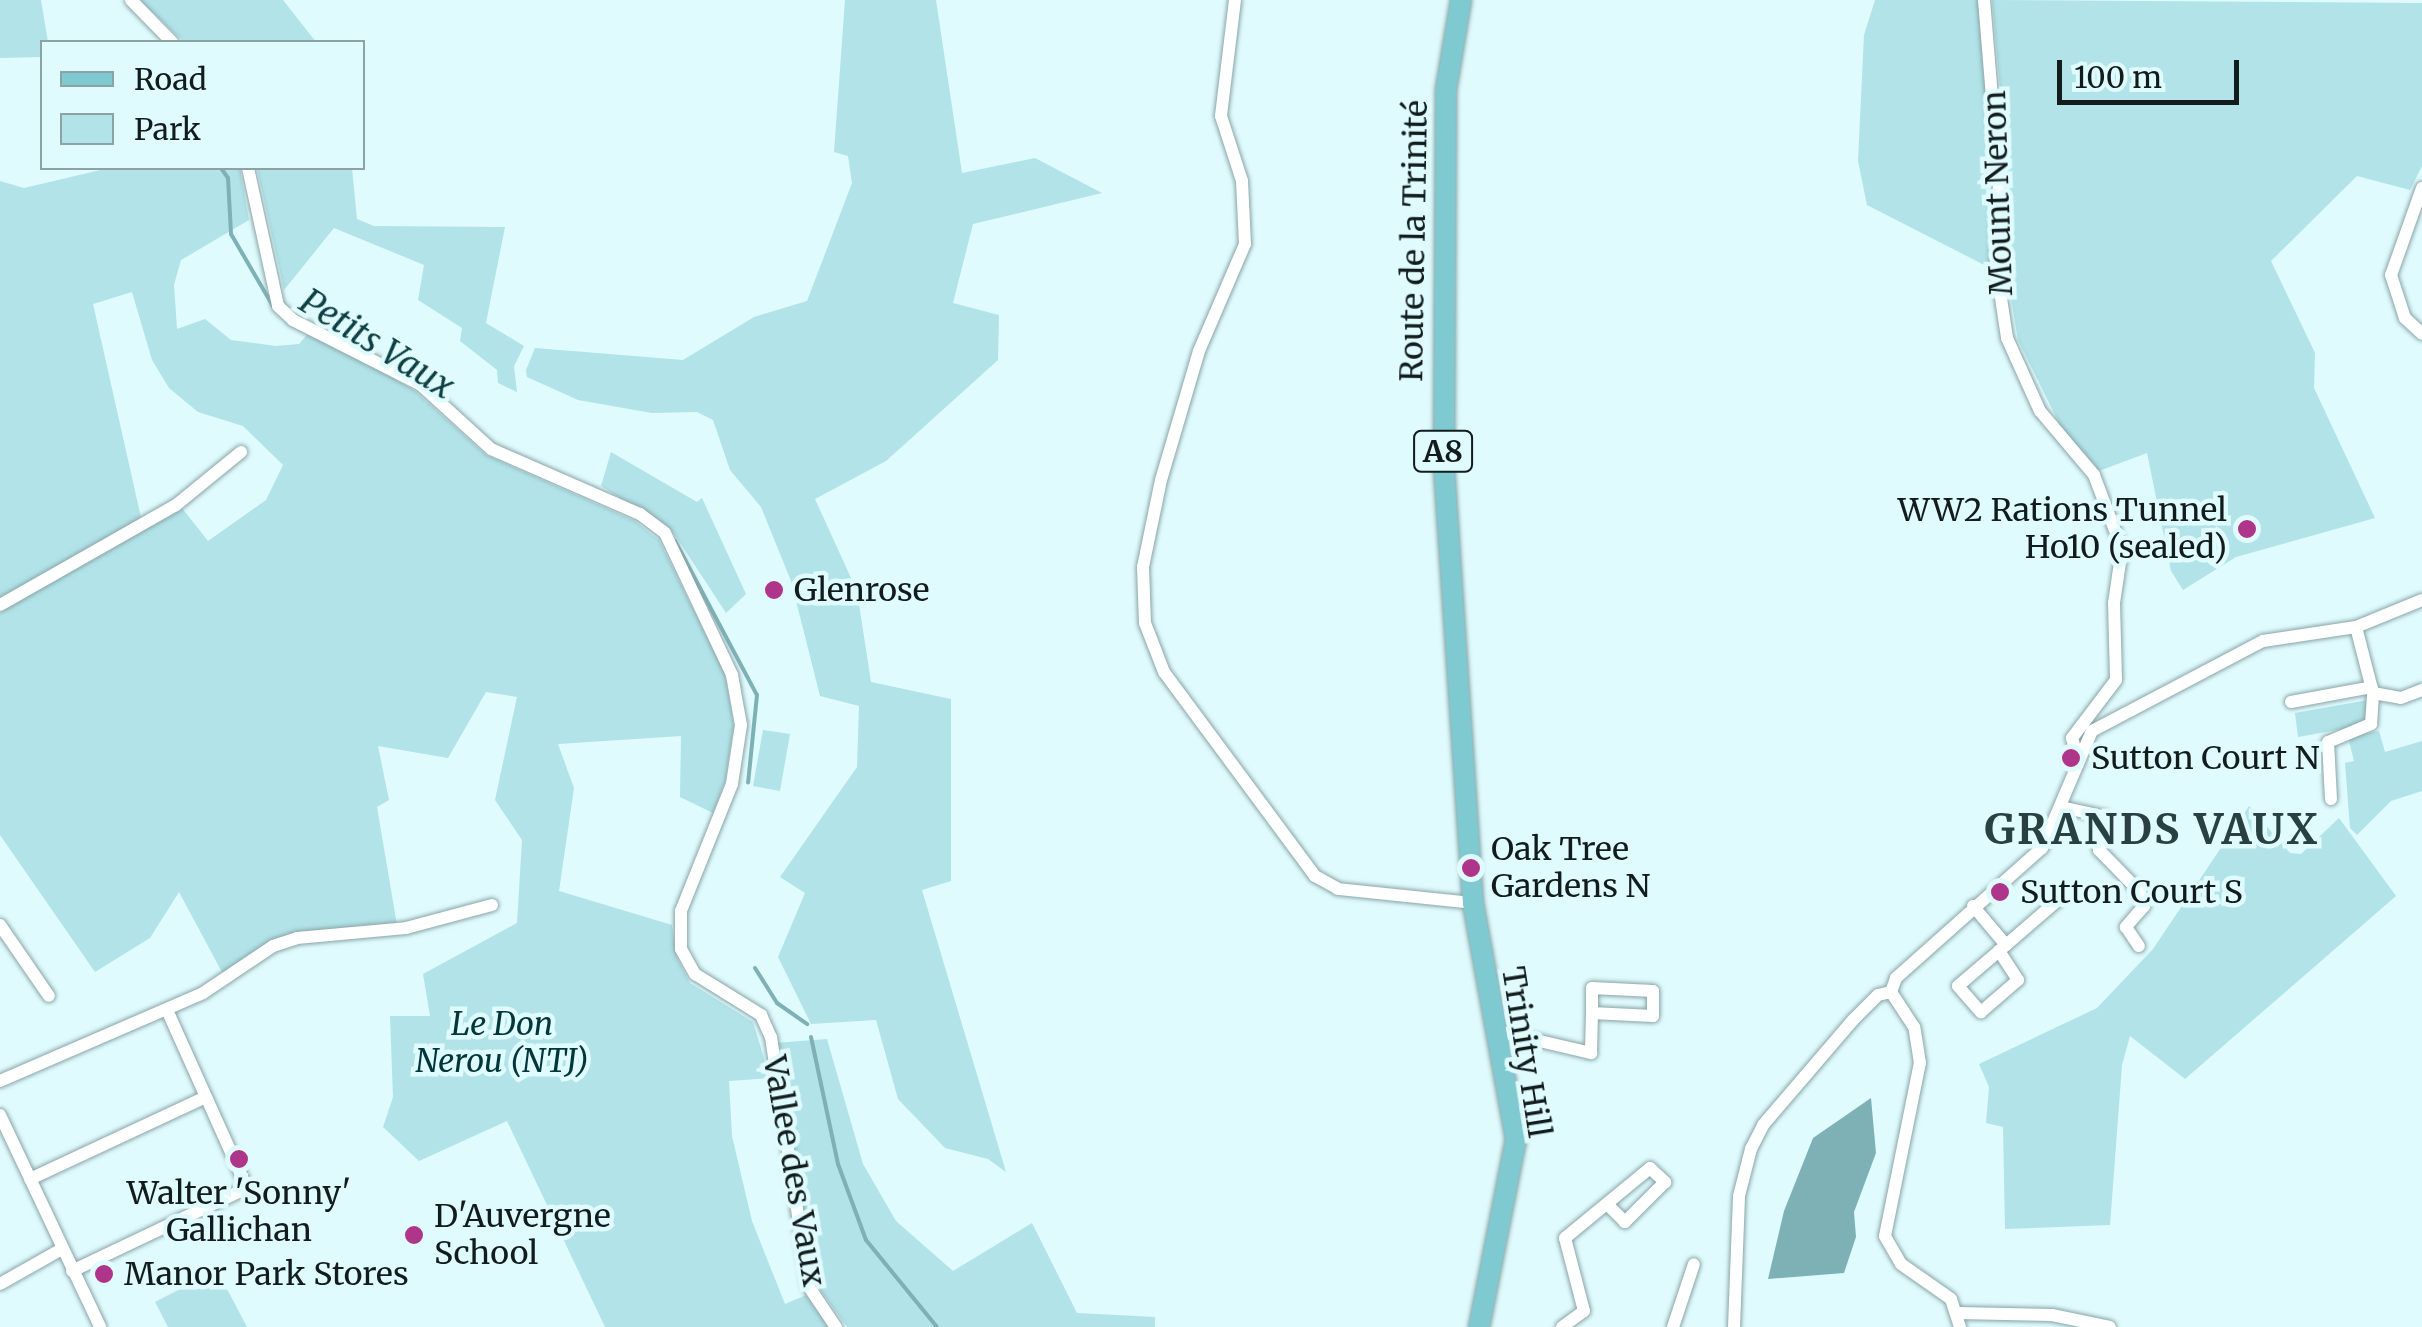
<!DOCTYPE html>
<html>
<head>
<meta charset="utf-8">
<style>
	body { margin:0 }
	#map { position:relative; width:2422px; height:1327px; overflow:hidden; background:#dffbfd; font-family:Merriweather,serif }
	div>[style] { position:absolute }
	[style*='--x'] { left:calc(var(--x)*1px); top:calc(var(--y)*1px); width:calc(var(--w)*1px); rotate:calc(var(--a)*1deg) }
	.green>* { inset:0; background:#b1e3e8 }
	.water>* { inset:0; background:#7db1b6 }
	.stream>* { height:4px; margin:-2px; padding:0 2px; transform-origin:2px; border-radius:2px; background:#7db1b6 }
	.roads { filter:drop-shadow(0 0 2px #8aa4a7) drop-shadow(0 0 2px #8aa4a7) }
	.street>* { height:12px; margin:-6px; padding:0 6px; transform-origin:6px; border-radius:6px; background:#fff }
	.primary>* { height:20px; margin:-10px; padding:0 10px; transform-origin:10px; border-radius:10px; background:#7fcad0 }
	.dots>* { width:28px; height:28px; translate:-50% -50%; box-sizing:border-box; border:5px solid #dffbfd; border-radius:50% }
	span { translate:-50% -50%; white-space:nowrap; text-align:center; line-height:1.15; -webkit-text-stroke:9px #dffbfd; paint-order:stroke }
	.shield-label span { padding:2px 8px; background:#dffbfd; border:2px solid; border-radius:8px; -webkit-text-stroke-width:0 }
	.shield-label { font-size:30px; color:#121c1d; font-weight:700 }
	.street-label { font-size:32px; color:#121c1d }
	.poi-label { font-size:32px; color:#121c1d }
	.right { translate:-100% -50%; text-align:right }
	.left { translate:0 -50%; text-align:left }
	.park-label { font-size:32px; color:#01363b; font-style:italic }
	.water-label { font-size:35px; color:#0d3f43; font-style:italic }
	.district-label { font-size:42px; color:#294042; font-weight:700; letter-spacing:2.5px }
	.legend { position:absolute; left:40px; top:40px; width:325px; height:130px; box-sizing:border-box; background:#dffbfd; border:2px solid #8da2a3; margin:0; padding:12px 18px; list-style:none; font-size:30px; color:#121c1d }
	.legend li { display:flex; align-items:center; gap:20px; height:50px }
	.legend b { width:50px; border:2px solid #8da2a3 }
	.scale { position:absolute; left:2057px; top:60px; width:182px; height:45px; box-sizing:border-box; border:5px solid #121c1d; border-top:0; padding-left:12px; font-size:30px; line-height:35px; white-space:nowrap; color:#121c1d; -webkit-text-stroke:8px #dffbfd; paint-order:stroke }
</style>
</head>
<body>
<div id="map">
	<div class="green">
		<i style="clip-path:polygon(0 0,41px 0,48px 42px,42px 42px,42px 57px,0 58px)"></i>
		<i style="clip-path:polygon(140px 0,283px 0,316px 42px,184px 42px)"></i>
		<i style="clip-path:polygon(845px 0,936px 0,962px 173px,1035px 158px,1102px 193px,973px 224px,953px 303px,999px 315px,998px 360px,886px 461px,815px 499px,857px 591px,871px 682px,951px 699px,951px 881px,922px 890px,1006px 1172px,988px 1159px,945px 1148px,898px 1099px,876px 1020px,811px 1024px,778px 957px,805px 893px,780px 877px,857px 767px,859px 706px,820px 696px,791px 581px,761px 507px,730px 470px,713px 420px,697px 412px,652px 413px,578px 400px,527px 377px,526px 370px,535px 348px,683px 360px,754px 317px,807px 301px,852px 183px,848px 156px,834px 152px)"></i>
		<i style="clip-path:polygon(1875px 0,1981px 0,1994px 155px,1994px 270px,1867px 205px,1858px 161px,1864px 35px)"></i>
		<i style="clip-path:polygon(1992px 0,2422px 3px,2422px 166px,2410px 190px,2357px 176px,2271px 261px,2315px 353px,2314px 388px,2375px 518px,2236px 557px,2183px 590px,2171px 571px,2147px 453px,2099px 471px,2061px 427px,2018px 340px,2007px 274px,2004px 132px)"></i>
		<i style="clip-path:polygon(109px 168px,240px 168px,249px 220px,181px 260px,174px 285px,177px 329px,205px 319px,231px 340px,276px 346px,299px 344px,307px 335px,347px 351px,415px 391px,486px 455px,635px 521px,659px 540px,725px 674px,734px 726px,725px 782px,713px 813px,680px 797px,681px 736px,558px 744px,574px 788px,559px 891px,672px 925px,677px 958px,690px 983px,753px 1022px,770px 1078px,729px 1081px,732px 1136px,752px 1221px,785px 1304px,806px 1295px,828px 1327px,605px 1327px,507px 1121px,419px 1161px,383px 1127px,393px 1097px,390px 1016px,430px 1016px,423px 974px,517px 923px,522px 840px,495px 800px,517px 697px,486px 692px,448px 758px,378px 746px,389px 800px,377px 807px,397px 925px,300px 933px,223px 974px,179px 892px,150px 938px,95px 972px,0 835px,0 612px,182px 508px,208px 541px,266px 500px,283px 465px,243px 426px,198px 412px,169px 388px,152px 360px,132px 292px,93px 304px,142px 522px,0 602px,0 181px,24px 188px)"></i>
		<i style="clip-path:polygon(257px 168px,352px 168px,357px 219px,374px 226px,505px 227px,486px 323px,524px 346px,514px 366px,517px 392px,498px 383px,497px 370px,460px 341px,462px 328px,418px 300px,424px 265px,334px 228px,284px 290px)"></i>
		<i style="clip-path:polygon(611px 452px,697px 502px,702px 498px,746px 594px,726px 613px,673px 532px,601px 486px)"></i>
		<i style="clip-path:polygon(2368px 700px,2369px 719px,2359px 726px,2298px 737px,2295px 713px)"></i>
		<i style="clip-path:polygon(763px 730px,790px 734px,780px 791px,753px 786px)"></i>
		<i style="clip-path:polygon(2379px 731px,2385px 752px,2422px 741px,2422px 791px,2391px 801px,2357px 835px,2350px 828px,2345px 763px,2354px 761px,2348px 737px)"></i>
		<i style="clip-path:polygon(2249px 806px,2290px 853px,2301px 854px,2339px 818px,2396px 896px,2185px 1079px,2130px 1036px,2122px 1065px,2110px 1225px,2005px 1229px,2003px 1127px,1986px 1123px,1989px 1087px,1979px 1064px,2097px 1008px,2153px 949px)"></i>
		<i style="clip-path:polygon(827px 1039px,863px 1164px,896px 1221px,953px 1271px,1032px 1223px,1077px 1313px,1155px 1317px,1155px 1327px,847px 1327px,816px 1284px,775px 1043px)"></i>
		<i style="clip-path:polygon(217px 1270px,247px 1327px,168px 1327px,155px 1302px)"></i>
	</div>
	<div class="water">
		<i style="clip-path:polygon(1871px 1098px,1876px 1153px,1854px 1212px,1856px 1237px,1844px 1273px,1768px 1279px,1784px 1211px,1813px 1138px)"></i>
	</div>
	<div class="stream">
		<i style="--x:221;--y:168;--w:12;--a:55"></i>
		<i style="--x:228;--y:178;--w:56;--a:86.9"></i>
		<i style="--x:231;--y:234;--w:86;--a:59.8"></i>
		<i style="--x:675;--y:541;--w:174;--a:62"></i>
		<i style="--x:757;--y:695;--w:88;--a:95.8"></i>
		<i style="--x:755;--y:968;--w:41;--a:57.8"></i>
		<i style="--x:777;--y:1003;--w:37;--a:35"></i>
		<i style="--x:811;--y:1037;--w:130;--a:78"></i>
		<i style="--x:838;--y:1164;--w:81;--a:69.8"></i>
		<i style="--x:866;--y:1240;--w:112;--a:50.8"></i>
	</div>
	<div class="roads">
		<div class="street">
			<i style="--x:131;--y:0;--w:59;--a:45.7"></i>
			<i style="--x:1235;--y:0;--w:117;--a:96.9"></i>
			<i style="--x:1221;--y:116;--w:68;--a:72.1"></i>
			<i style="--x:1242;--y:181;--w:63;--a:87.3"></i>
			<i style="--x:1245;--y:244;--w:116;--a:113.3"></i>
			<i style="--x:1199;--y:351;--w:134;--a:106.4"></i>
			<i style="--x:1161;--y:480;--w:89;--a:101.7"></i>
			<i style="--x:1143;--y:567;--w:56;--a:88"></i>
			<i style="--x:1145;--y:623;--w:53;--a:68.8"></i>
			<i style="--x:1164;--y:672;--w:254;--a:53.5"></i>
			<i style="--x:1315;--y:876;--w:26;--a:29"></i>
			<i style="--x:1338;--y:889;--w:136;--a:5.9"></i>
			<i style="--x:1984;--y:0;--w:182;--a:85.3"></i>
			<i style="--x:1999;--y:181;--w:84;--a:92"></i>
			<i style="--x:1996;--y:265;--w:74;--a:81.4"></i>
			<i style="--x:2007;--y:338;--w:80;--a:65.7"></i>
			<i style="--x:2040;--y:411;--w:84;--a:49.8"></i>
			<i style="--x:2094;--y:475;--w:79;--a:69.3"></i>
			<i style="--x:2122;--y:549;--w:55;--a:98.4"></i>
			<i style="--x:2114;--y:603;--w:77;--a:88.5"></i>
			<i style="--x:2116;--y:680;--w:73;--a:127.2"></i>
			<i style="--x:2072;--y:738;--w:18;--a:74"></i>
			<i style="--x:248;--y:168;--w:141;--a:77.7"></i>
			<i style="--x:278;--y:306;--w:21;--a:43"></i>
			<i style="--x:293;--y:320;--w:144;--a:26.9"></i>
			<i style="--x:421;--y:385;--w:95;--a:42.4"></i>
			<i style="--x:491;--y:449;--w:163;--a:23.6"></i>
			<i style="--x:640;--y:514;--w:31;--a:37"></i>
			<i style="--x:665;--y:533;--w:157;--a:64.7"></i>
			<i style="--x:732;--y:675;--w:51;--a:79.8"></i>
			<i style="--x:741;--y:725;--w:60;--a:98.7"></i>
			<i style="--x:732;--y:784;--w:137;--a:111.9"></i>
			<i style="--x:681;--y:911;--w:38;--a:90"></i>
			<i style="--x:681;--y:949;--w:29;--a:61"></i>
			<i style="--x:695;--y:974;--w:78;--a:31.8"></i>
			<i style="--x:761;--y:1015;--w:24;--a:66"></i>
			<i style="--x:771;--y:1037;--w:253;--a:81.4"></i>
			<i style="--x:809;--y:1287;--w:48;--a:56"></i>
			<i style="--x:2422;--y:188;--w:92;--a:109.6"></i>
			<i style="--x:2391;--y:275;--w:45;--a:72"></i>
			<i style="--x:2405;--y:318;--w:23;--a:43"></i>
			<i style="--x:0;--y:605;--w:202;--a:-29.6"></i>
			<i style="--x:176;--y:505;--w:84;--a:-39.2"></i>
			<i style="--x:2373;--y:693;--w:28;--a:10"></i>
			<i style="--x:2401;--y:698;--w:22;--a:-21"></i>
			<i style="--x:2291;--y:702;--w:82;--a:-10.5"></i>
			<i style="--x:2331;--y:799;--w:57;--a:-93"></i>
			<i style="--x:2328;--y:742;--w:47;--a:-22.7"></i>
			<i style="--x:2371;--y:724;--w:31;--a:-86"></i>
			<i style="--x:2373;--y:693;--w:68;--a:-104.4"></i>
			<i style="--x:2061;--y:807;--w:47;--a:12.3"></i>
			<i style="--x:2107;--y:817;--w:34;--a:104"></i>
			<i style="--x:2099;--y:850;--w:59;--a:45.7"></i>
			<i style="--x:2140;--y:892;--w:15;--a:74"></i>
			<i style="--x:2144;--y:906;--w:28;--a:131"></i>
			<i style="--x:2126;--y:927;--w:23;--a:56"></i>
			<i style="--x:1973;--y:906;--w:51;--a:49.8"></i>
			<i style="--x:2006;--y:945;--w:63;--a:139.5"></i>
			<i style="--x:1958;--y:986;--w:35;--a:49"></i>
			<i style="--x:1981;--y:1012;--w:49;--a:-40.9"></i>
			<i style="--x:2018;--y:980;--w:35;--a:-123"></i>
			<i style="--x:0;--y:925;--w:86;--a:55.4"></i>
			<i style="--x:2006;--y:945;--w:78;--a:-40.8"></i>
			<i style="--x:1497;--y:1031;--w:97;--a:13.2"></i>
			<i style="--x:1591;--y:1053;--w:40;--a:-88.6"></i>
			<i style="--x:1592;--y:1013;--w:25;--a:-90"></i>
			<i style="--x:1592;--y:988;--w:61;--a:2.8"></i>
			<i style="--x:1653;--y:991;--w:25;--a:90"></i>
			<i style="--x:1653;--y:1016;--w:61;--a:-177.2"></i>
			<i style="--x:0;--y:1081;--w:221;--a:-23.4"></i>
			<i style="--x:203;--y:993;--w:84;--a:-33.9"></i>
			<i style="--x:273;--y:946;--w:25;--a:-18"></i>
			<i style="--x:297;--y:938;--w:109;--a:-5.2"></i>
			<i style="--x:406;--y:928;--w:89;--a:-15"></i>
			<i style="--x:0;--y:1115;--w:234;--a:64.7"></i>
			<i style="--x:30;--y:1179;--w:194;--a:-25"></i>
			<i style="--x:72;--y:1271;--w:194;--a:-25.4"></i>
			<i style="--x:247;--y:1188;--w:195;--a:-114.2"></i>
			<i style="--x:0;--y:1284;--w:69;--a:-29.5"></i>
			<i style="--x:1959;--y:1313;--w:93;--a:1.2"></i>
			<i style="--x:2052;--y:1315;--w:59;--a:11.7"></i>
			<i style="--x:1562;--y:1327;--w:27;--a:-36"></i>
			<i style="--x:1584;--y:1311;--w:75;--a:-104.6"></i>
			<i style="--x:1565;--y:1238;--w:110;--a:-39.5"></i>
			<i style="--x:1650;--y:1168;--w:21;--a:43"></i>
			<i style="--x:1665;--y:1182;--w:57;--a:135"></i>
			<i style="--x:1625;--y:1222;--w:23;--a:-135"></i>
			<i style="--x:1673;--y:1327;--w:66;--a:-71.6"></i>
			<i style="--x:1734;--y:1327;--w:131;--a:-87.8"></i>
			<i style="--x:1739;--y:1196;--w:49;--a:-75.7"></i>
			<i style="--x:1751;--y:1149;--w:27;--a:-63"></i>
			<i style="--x:1763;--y:1125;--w:138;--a:-49.4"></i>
			<i style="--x:1853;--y:1020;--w:35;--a:-45"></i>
			<i style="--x:1878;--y:995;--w:13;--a:-13"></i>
			<i style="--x:1960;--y:1327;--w:29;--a:-108"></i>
			<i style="--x:1951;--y:1299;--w:61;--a:-145"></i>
			<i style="--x:1901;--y:1264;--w:32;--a:-120"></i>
			<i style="--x:1885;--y:1236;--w:177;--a:-78.6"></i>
			<i style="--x:1920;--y:1063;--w:36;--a:-99"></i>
			<i style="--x:1914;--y:1027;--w:42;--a:-123.3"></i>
			<i style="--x:1891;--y:992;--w:15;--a:-70"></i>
			<i style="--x:1896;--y:978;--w:195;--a:-41.7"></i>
			<i style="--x:2042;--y:848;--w:127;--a:-66.9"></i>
			<i style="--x:2092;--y:731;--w:193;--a:-27.8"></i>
			<i style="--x:2263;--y:641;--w:94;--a:-8.6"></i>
			<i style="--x:2356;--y:627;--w:71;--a:-22.2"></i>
		</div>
		<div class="primary">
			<i style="--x:1461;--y:0;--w:91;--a:99.5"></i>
			<i style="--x:1446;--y:90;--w:377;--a:90.3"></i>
			<i style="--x:1444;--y:467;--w:437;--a:86.2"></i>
			<i style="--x:1473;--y:903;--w:240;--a:79.7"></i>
			<i style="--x:1516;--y:1139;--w:192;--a:101.1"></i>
		</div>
	</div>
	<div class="dots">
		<i style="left:2247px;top:529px;background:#ae3589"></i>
		<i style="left:774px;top:590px;background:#ae3589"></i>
		<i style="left:2071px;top:758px;background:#ae3589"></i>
		<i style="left:1471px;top:868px;background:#ae3589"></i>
		<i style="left:2000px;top:892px;background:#ae3589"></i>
		<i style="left:239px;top:1159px;background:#ae3589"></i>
		<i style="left:414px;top:1235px;background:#ae3589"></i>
		<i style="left:104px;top:1274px;background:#ae3589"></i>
	</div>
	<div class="shield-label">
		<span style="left:1443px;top:451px">A8</span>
	</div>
	<div class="street-label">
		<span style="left:1998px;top:193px;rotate:-92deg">Mount Neron</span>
		<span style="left:1414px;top:241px;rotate:-89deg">Route de la Trinité</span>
		<span style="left:1526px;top:1052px;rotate:81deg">Trinity Hill</span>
		<span style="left:794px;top:1171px;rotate:80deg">Vallee des Vaux</span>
	</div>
	<div class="poi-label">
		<span class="right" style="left:2227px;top:529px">WW2 Rations Tunnel<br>Ho10 (sealed)</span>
		<span class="left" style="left:794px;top:590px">Glenrose</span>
		<span class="left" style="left:2091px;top:758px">Sutton Court N</span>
		<span class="left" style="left:1491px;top:868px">Oak Tree<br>Gardens N</span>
		<span class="left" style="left:2020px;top:892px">Sutton Court S</span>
		<span style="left:239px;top:1212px">Walter 'Sonny'<br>Gallichan</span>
		<span class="left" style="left:434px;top:1235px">D'Auvergne<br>School</span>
		<span class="left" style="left:124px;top:1274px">Manor Park Stores</span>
	</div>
	<div class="park-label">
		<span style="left:502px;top:1043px">Le Don<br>Nerou (NTJ)</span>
	</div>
	<div class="water-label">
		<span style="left:377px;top:344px;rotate:32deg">Petits Vaux</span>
	</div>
	<div class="district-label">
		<span style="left:2152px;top:829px">GRANDS VAUX</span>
	</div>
	<ul class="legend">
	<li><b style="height:12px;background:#7fcad0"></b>Road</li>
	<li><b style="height:28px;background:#b1e3e8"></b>Park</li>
	</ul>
	<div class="scale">100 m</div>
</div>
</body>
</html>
